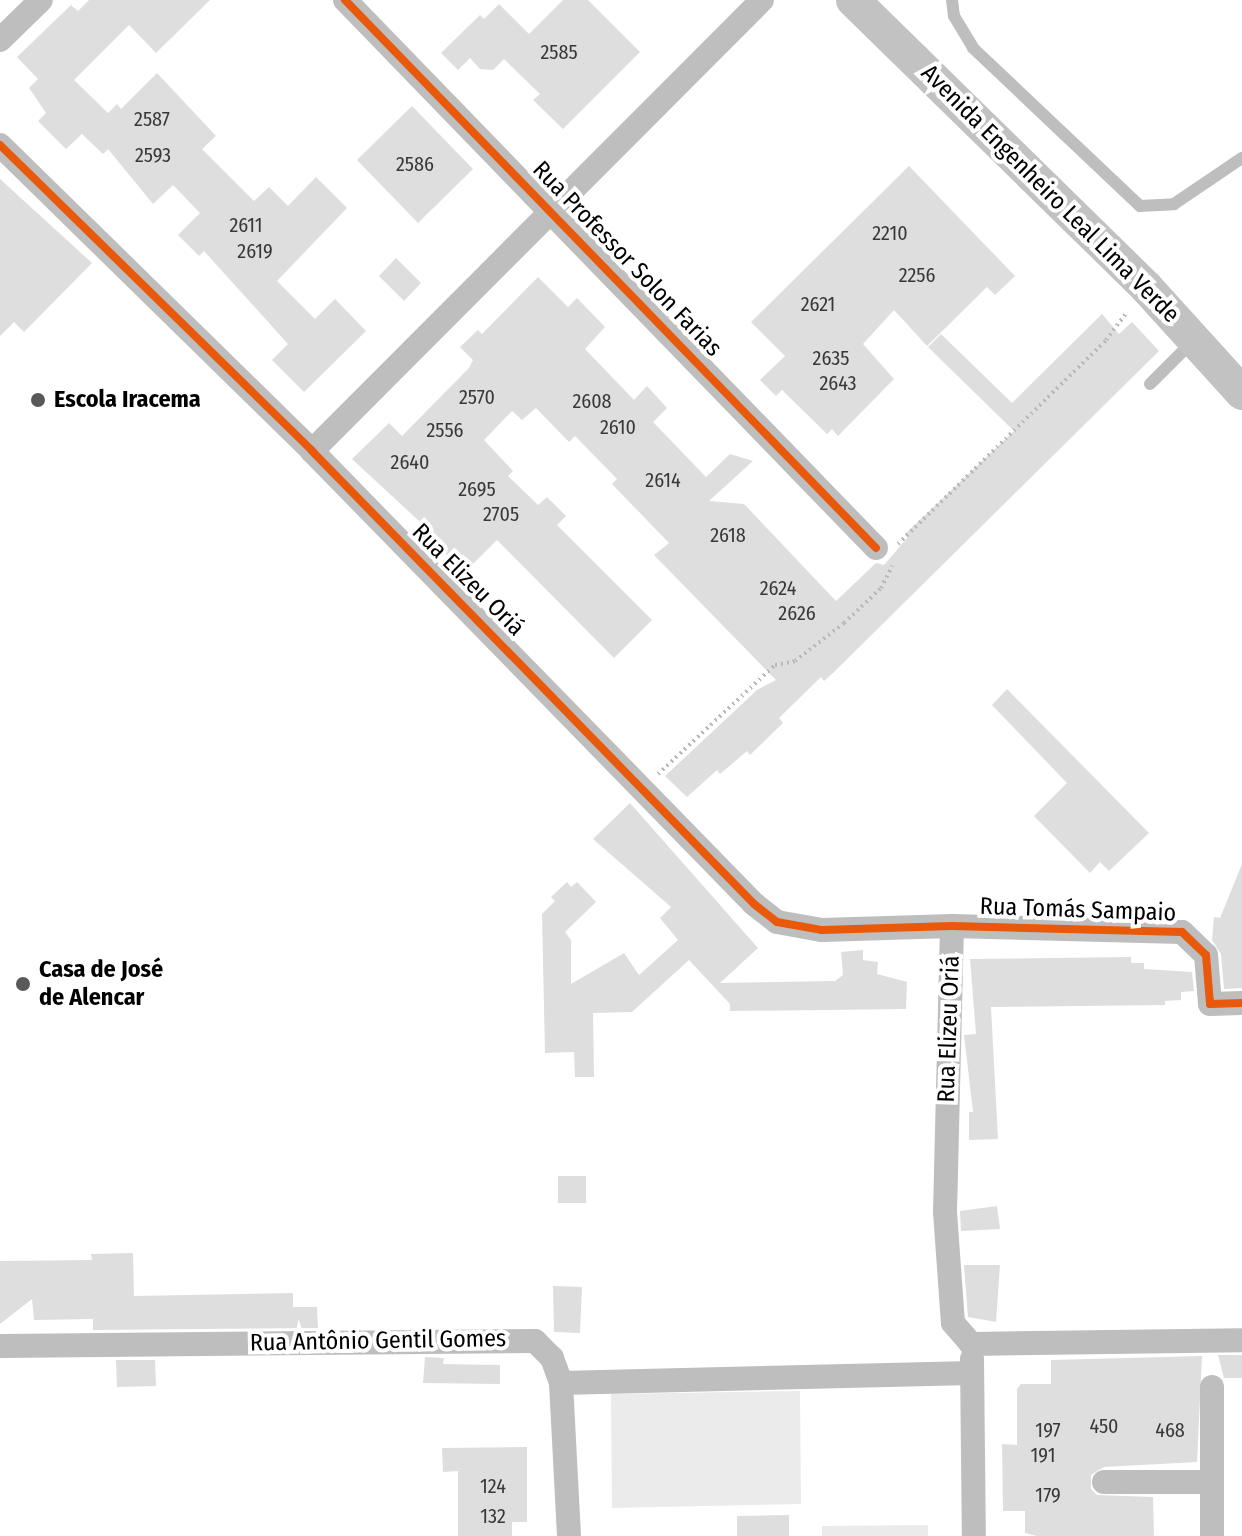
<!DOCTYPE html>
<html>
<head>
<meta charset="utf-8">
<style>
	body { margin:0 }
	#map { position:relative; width:1242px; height:1536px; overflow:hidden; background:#fff; font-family:"Fira Sans Condensed",sans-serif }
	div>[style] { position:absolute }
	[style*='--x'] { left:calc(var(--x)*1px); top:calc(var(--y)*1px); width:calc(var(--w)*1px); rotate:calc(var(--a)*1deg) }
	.green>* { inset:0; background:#ebebeb }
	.building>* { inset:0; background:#dedede }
	.path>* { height:4px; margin-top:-2px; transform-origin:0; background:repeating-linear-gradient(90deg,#b9b9b9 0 2px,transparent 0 6px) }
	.lane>* { height:12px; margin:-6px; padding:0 6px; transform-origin:6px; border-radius:6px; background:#bebebe }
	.street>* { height:24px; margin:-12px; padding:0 12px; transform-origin:12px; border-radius:12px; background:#bebebe }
	.secondary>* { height:34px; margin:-17px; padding:0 17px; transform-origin:17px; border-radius:17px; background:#c2c2c2 }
	.cycleway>* { height:8px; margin:-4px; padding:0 4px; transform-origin:4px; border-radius:4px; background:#e8590c }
	.dots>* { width:22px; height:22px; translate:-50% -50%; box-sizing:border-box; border:4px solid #fff; border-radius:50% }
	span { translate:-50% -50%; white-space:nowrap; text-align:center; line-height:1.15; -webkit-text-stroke:8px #fff; paint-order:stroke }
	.number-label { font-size:20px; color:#383838 }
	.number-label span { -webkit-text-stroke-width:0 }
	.street-label { font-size:24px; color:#000 }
	.poi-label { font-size:24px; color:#000; font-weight:700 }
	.left { translate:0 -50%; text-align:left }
</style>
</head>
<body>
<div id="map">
	<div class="green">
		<i style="clip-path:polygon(800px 1391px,801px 1504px,612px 1508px,611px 1394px)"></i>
		<i style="clip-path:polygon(928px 1525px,928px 1536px,822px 1536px,822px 1526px)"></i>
	</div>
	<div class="building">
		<i style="clip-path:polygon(89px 0,210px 0,156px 53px,129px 25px,74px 80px,108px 113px,117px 104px,121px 109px,157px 73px,216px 136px,202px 149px,254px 201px,269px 187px,288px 206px,316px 177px,347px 208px,277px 281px,315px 319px,335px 299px,366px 331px,304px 392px,272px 360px,288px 344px,204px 251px,199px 256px,178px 235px,200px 213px,173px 185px,153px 204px,108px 149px,103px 154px,82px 134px,66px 149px,38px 121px,46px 113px,29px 88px,38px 79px,17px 57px,71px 5px,78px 11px)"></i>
		<i style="clip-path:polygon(563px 0,588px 0,640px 52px,563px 129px,533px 100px,540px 94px,504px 59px,493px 70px,480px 69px,470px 58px,458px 70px,441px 53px,480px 15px,484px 19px,499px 4px,529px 34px)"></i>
		<i style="clip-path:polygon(412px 106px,473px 169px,418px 223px,357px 160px)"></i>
		<i style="clip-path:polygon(909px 166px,1015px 276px,995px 295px,987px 287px,927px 346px,894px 310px,863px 344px,894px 379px,838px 436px,832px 429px,827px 434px,782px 390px,776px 396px,760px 380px,785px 356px,751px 322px)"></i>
		<i style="clip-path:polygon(0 179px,92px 263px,24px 332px,14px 322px,0 336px)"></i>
		<i style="clip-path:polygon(396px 258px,421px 283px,404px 301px,379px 276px)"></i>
		<i style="clip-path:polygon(538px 277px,568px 307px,577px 298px,605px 327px,585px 349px,634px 400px,647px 386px,667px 408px,653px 422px,706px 477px,730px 454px,753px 461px,709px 501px,744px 504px,836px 601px,876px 563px,884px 565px,908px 537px,905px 534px,1014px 431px,928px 347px,941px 334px,1012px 403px,1102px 314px,1119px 334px,1132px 322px,1159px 351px,834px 672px,824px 681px,821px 677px,779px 718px,783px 723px,750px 755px,747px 751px,720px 774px,717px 770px,687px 797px,665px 776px,757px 690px,776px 680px,654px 555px,669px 543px,612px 484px,617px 479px,575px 436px,569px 442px,536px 408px,522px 420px,512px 411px,484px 440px,513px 471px,508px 476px,538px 505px,547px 497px,566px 516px,557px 525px,652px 620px,614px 658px,497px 540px,464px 573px,441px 549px,445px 545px,352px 459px,389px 423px,402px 436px,469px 368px,473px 360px,460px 347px,478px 330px,482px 334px)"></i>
		<i style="clip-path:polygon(1007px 689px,1149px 833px,1109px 871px,1100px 862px,1090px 873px,1034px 816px,1067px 783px,992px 705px)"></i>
		<i style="clip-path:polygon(630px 803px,758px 948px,720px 983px,835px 981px,843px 975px,841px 952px,863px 950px,863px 960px,878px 962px,877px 974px,907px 982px,906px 1009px,730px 1011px,730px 1004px,689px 960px,632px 1012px,593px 1013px,594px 1077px,575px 1077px,574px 1052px,545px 1053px,542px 914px,555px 901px,551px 897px,567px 882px,571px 887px,577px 882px,596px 902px,565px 932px,571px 940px,571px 984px,624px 953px,639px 975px,678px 940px,660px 918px,671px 907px,593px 839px)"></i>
		<i style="clip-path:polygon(1242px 864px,1242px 988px,1224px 989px,1221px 954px,1212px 940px,1214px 917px,1220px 918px)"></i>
		<i style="clip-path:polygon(1131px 957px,1131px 963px,1144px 963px,1144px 969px,1192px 972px,1194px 991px,1181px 992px,1181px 1000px,1165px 1001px,1165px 1005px,991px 1007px,998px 1139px,969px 1140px,969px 1112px,973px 1112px,964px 1035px,976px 1034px,970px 959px)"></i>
		<i style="clip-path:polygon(558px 1176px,586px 1176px,586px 1203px,558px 1203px)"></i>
		<i style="clip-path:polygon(997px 1206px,1000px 1229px,961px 1231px,960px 1211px)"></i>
		<i style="clip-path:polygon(133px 1253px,134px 1296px,293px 1293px,293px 1307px,317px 1307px,318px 1328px,93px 1330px,93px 1319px,34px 1320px,32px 1299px,0 1324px,0 1261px,92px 1260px,91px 1254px)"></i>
		<i style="clip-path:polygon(964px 1265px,1000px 1265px,996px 1322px,968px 1317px)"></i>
		<i style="clip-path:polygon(553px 1286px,582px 1287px,580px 1333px,554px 1332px)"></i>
		<i style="clip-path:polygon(1218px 1355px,1242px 1355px,1242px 1378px,1224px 1378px)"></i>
		<i style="clip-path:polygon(1202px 1356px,1197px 1462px,1104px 1467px,1091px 1475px,1091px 1489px,1097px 1495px,1153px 1497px,1154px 1536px,1037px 1536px,1025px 1533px,1025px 1511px,1003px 1511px,1002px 1444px,1017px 1445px,1017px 1389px,1021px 1384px,1051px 1384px,1051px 1360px)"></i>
		<i style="clip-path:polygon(425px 1357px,444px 1358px,443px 1364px,500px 1365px,500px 1384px,423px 1383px)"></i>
		<i style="clip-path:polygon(116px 1360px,155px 1360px,156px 1386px,117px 1387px)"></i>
		<i style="clip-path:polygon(527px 1447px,527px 1522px,512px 1522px,512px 1536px,458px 1536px,458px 1471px,443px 1472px,442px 1448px)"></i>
		<i style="clip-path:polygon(789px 1515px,789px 1536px,737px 1536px,737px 1516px)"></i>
	</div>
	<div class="path">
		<i style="--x:898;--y:544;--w:291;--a:-44.4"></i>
		<i style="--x:1106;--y:340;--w:36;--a:-53"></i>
		<i style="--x:658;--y:774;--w:160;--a:-43"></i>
		<i style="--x:775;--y:665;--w:20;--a:-11"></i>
		<i style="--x:795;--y:661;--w:62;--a:-37.8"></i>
		<i style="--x:844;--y:623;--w:51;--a:-43.4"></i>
		<i style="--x:881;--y:588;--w:25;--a:-63"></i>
	</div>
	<div class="lane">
		<i style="--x:952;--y:0;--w:16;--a:83"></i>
		<i style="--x:954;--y:16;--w:37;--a:59"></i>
		<i style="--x:973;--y:48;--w:230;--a:43.4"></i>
		<i style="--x:1140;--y:206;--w:34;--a:-3"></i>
		<i style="--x:1174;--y:204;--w:82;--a:-34.1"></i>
		<i style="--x:1150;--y:384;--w:59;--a:-45"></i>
	</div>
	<div class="street">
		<i style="--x:345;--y:0;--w:763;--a:45.9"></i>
		<i style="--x:0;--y:40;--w:57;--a:-44.3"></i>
		<i style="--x:0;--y:145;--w:437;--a:44.4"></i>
		<i style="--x:312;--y:451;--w:633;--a:45.7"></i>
		<i style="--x:754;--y:904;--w:29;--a:38"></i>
		<i style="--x:777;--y:922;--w:46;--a:10.1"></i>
		<i style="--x:822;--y:930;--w:130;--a:-1.8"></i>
		<i style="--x:952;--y:926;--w:230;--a:1.5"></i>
		<i style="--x:1182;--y:932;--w:33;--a:44"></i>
		<i style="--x:1206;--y:955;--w:49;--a:85.3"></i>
		<i style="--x:1210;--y:1004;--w:32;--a:-2"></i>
		<i style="--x:312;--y:451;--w:637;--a:-45.06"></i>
		<i style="--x:952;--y:926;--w:286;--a:91.4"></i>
		<i style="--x:945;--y:1212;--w:111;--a:85.9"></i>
		<i style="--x:953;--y:1323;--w:28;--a:49"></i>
		<i style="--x:971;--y:1344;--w:271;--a:-0.8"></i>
		<i style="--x:0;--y:1346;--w:535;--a:-0.54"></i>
		<i style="--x:535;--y:1341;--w:24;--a:45"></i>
		<i style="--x:552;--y:1358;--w:27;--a:70"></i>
		<i style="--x:561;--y:1383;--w:153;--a:87"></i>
		<i style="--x:972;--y:1359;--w:177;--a:89.4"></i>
		<i style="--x:561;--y:1383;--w:411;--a:-1.4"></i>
		<i style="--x:1104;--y:1482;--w:108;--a:0"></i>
		<i style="--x:1212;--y:1536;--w:149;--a:-90"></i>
	</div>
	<div class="secondary">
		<i style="--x:853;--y:0;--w:410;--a:44.4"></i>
		<i style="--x:1146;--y:287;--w:143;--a:47.8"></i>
	</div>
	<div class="cycleway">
		<i style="--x:345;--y:0;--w:763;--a:45.9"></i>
		<i style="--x:0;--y:145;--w:437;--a:44.4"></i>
		<i style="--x:312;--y:451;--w:633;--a:45.7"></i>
		<i style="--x:754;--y:904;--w:29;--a:38"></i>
		<i style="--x:777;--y:922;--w:46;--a:10.1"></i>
		<i style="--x:822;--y:930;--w:130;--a:-1.8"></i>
		<i style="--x:952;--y:926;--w:230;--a:1.5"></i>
		<i style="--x:1182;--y:932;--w:33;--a:44"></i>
		<i style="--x:1206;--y:955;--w:49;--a:85.3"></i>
		<i style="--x:1210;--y:1004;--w:32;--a:-2"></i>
	</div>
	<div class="dots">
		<i style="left:38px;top:400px;background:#595959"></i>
		<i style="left:23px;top:984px;background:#595959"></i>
	</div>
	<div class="number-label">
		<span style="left:559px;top:52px">2585</span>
		<span style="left:152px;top:119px">2587</span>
		<span style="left:153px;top:155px">2593</span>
		<span style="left:415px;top:164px">2586</span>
		<span style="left:246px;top:225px">2611</span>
		<span style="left:890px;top:233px">2210</span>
		<span style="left:255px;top:251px">2619</span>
		<span style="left:917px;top:275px">2256</span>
		<span style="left:818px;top:304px">2621</span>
		<span style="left:831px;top:358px">2635</span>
		<span style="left:838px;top:383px">2643</span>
		<span style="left:477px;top:397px">2570</span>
		<span style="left:592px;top:401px">2608</span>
		<span style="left:618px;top:427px">2610</span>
		<span style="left:445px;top:430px">2556</span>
		<span style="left:410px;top:462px">2640</span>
		<span style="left:663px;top:480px">2614</span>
		<span style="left:477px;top:489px">2695</span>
		<span style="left:501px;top:514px">2705</span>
		<span style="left:728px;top:535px">2618</span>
		<span style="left:778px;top:588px">2624</span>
		<span style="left:797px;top:613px">2626</span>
		<span style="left:1104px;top:1426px">450</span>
		<span style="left:1048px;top:1430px">197</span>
		<span style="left:1170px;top:1430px">468</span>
		<span style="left:1043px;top:1455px">191</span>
		<span style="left:493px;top:1486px">124</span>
		<span style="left:1048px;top:1495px">179</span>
		<span style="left:493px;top:1516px">132</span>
	</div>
	<div class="street-label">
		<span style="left:1050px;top:194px;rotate:45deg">Avenida Engenheiro Leal Lima Verde</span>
		<span style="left:627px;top:259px;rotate:46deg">Rua Professor Solon Farias</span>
		<span style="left:468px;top:580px;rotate:45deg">Rua Elizeu Oriá</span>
		<span style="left:1078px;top:910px;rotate:2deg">Rua Tomás Sampaio</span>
		<span style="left:949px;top:1029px;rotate:-88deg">Rua Elizeu Oriá</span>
		<span style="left:378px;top:1341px;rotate:-1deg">Rua Antônio Gentil Gomes</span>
	</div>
	<div class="poi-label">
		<span class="left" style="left:54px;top:400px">Escola Iracema</span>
		<span class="left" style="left:39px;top:984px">Casa de José<br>de Alencar</span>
	</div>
</div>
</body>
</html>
